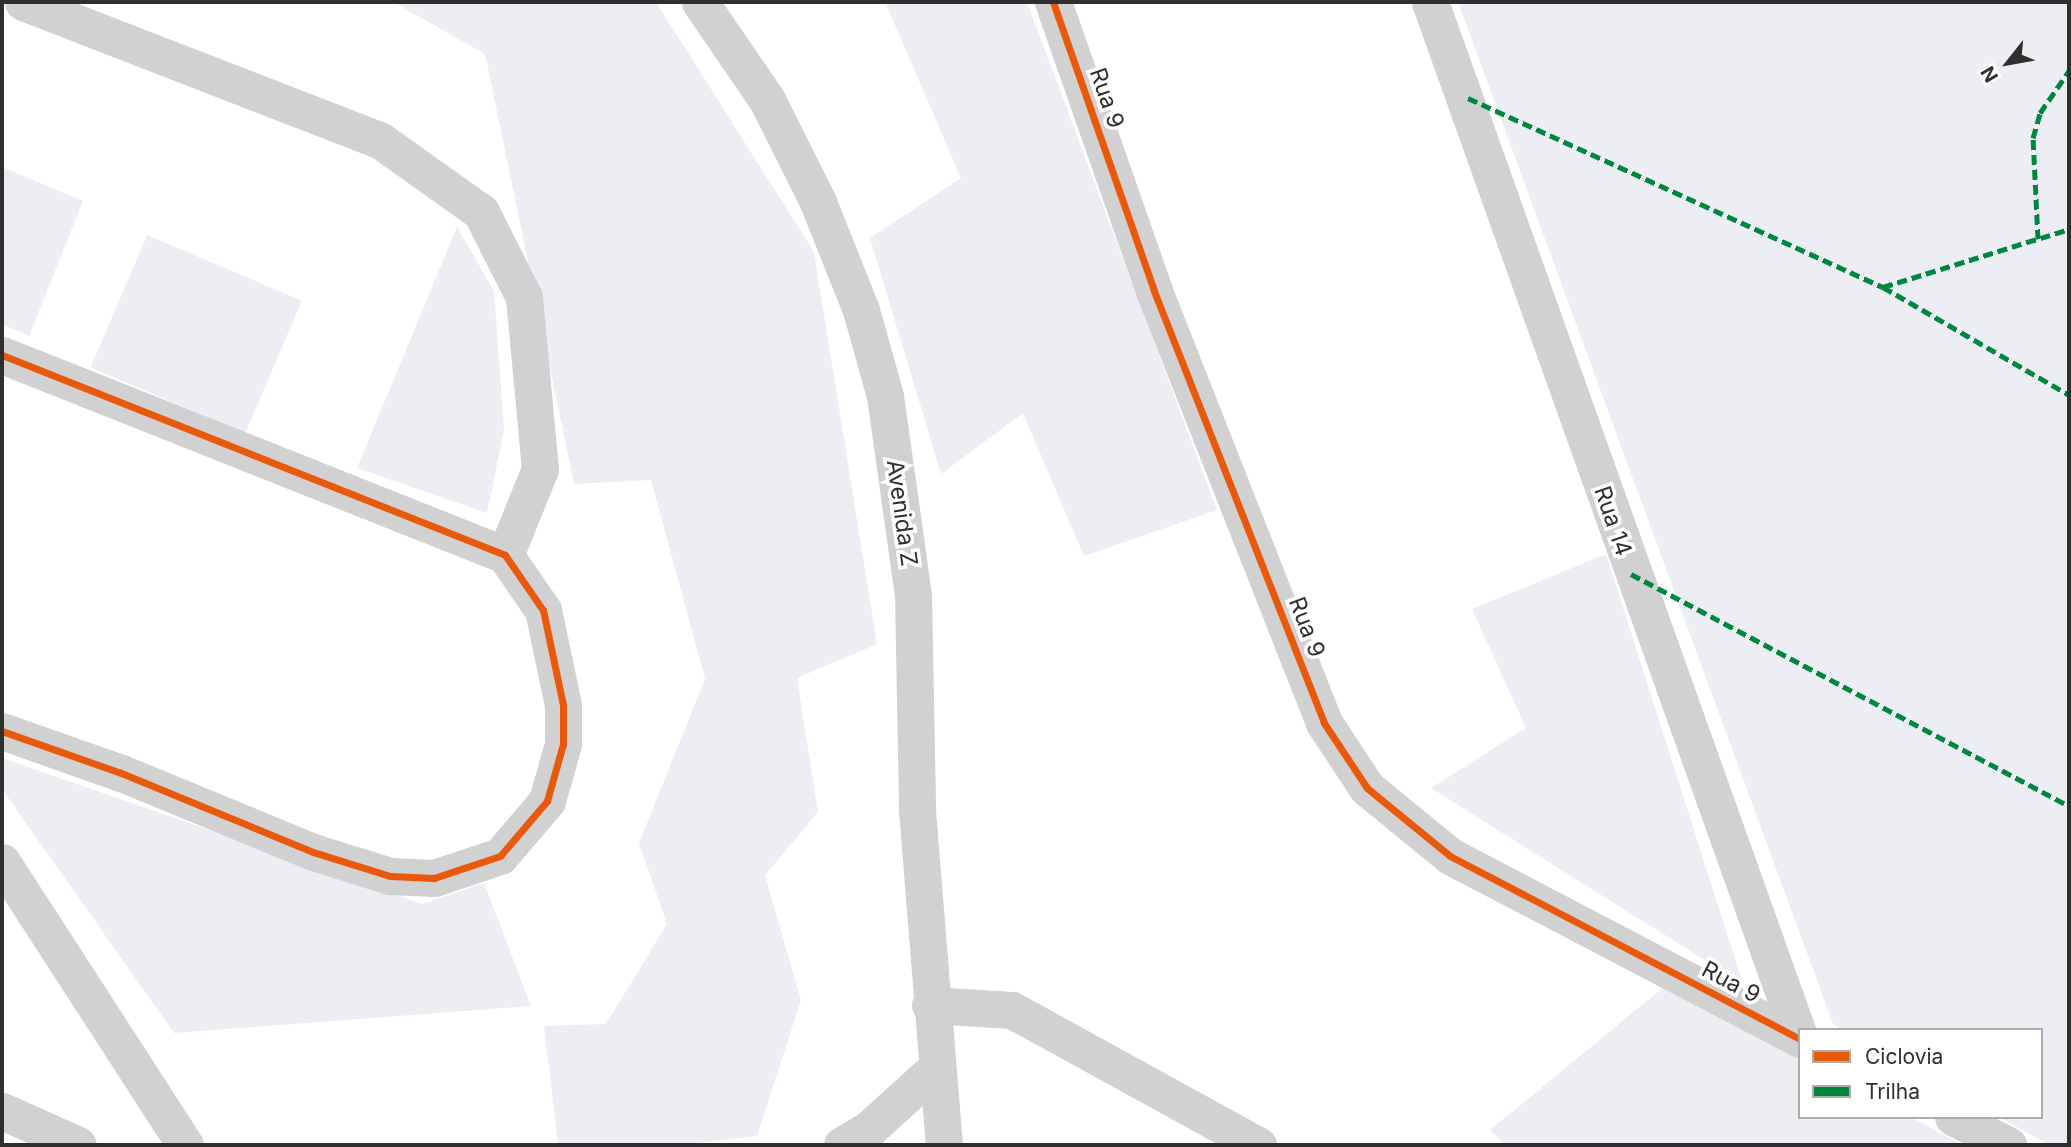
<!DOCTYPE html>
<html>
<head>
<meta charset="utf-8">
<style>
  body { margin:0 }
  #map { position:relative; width:2071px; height:1147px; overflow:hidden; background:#fff; font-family:Inter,sans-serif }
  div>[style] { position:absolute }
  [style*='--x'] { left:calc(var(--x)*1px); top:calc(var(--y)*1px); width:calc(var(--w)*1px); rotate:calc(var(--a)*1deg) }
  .green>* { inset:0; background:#edeef4; transform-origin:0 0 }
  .minor>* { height:37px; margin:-18.5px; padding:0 18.5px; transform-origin:18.5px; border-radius:18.5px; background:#d1d1d1 }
  .quiet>* { height:5px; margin-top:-2.5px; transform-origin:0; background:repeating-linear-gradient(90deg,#00873e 0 10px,transparent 0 15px) }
  .cycleway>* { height:7px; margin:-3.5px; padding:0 3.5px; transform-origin:3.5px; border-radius:3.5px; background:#e8590c }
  span { translate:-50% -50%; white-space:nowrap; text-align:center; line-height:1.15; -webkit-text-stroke:7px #fff; paint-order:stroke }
  .street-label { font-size:23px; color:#2f2f2f }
  .frame { position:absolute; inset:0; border:4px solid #2f2f2f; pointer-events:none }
  .legend { position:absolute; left:1798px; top:1028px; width:245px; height:91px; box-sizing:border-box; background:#fff; border:2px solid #acacac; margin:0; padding:9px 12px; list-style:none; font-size:21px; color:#2f2f2f }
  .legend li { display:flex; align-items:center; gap:14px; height:35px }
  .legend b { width:35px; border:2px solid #acacac }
  .north { position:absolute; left:1973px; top:28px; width:70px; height:70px; -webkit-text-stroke:5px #fff; paint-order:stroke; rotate:239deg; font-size:19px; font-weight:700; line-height:28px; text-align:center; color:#2f2f2f }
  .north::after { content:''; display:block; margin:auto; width:24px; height:32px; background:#2f2f2f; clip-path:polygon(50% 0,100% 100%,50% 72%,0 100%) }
</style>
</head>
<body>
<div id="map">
  <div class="green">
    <i style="clip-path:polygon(393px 2px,656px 2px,814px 252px,877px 644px,797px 678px,818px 812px,765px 875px,801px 1000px,757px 1136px,681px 1145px,558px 1145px,544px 1026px,606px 1024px,667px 924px,639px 843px,705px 679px,651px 480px,574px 484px,485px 54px)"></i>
    <i style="clip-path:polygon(885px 2px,1027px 2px,1217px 510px,1084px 556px,1023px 413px,941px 474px,870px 238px,961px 178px)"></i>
    <i style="clip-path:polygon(1458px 2px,2069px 2px,2069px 1145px,2049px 1145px,1999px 1117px,2041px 1117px,2041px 1030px,1843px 1030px,1833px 1024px)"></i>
    <i style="clip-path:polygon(2px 167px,83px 201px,29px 336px,2px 324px)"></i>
    <i style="clip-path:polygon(457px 227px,494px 291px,504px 430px,487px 513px,357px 468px)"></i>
    <i style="left:147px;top:235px;width:168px;height:144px;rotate:23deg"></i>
    <i style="clip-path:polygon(1606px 554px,1743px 984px,1431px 788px,1526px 728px,1472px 609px)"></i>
    <i style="clip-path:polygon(2px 758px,422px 904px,484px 883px,531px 1006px,174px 1033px,2px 789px)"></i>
    <i style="clip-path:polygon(1664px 987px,1800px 1059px,1800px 1117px,1910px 1117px,1963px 1145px,1505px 1145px,1490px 1130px)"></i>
  </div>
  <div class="minor">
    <i style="--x:23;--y:2;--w:384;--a:21.2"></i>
    <i style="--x:381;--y:141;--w:123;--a:35.4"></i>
    <i style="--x:481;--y:212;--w:95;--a:63.2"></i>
    <i style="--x:524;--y:297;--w:173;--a:84.7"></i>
    <i style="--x:540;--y:469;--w:93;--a:112.1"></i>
    <i style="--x:700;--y:2;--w:119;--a:55.6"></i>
    <i style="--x:767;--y:100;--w:114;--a:63.4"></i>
    <i style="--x:818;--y:202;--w:116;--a:68.3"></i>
    <i style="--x:861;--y:310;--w:89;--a:74.4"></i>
    <i style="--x:885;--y:396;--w:201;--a:82"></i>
    <i style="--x:913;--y:595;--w:215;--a:88.9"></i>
    <i style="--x:917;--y:810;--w:336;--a:85.4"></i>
    <i style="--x:1053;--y:2;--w:306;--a:70.7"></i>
    <i style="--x:1154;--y:291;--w:464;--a:68.5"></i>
    <i style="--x:1324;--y:723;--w:78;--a:56.5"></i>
    <i style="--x:1367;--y:788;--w:107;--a:39.3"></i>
    <i style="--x:1450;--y:856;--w:395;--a:27.6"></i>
    <i style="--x:1430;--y:2;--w:1101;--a:70.36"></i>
    <i style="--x:2;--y:355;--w:541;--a:21.68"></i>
    <i style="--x:505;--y:555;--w:67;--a:55.4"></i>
    <i style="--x:543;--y:610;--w:97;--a:78.1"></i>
    <i style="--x:563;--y:705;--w:39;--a:90"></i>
    <i style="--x:563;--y:744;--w:59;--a:105.7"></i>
    <i style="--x:547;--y:801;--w:72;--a:130.5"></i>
    <i style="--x:500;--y:856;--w:70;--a:161.6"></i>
    <i style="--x:434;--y:878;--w:44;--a:-177.4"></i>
    <i style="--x:390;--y:876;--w:81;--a:-162.7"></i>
    <i style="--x:313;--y:852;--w:208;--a:-157.6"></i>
    <i style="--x:121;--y:773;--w:126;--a:-160.6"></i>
    <i style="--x:2;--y:862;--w:337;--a:57.1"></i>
    <i style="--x:930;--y:1005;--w:82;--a:3.5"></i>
    <i style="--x:1012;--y:1010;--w:281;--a:28.8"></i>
    <i style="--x:2;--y:1111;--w:83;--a:24.1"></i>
    <i style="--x:1953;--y:1117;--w:62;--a:27"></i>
    <i style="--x:842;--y:1145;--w:33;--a:-31"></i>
    <i style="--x:870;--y:1128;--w:88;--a:-42.2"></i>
  </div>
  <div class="quiet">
    <i style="--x:1468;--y:98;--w:456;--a:24.5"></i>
    <i style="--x:1883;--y:287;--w:215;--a:30.1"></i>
    <i style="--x:2038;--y:239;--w:101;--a:-92.8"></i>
    <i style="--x:2033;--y:138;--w:26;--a:-74"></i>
    <i style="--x:2040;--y:113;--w:51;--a:-55.4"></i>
    <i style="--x:1883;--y:287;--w:195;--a:-17.3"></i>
    <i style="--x:1631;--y:574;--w:496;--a:27.9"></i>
  </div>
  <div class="cycleway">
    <i style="--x:1053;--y:2;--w:306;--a:70.7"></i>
    <i style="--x:1154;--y:291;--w:464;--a:68.5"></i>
    <i style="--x:1324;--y:723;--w:78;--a:56.5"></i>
    <i style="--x:1367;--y:788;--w:107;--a:39.3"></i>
    <i style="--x:1450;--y:856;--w:395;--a:27.6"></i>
    <i style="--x:2;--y:355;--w:541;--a:21.68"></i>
    <i style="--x:505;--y:555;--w:67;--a:55.4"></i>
    <i style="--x:543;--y:610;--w:97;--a:78.1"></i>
    <i style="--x:563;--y:705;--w:39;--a:90"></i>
    <i style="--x:563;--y:744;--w:59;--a:105.7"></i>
    <i style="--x:547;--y:801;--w:72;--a:130.5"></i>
    <i style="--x:500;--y:856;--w:70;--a:161.6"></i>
    <i style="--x:434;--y:878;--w:44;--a:-177.4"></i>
    <i style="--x:390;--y:876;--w:81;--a:-162.7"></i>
    <i style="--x:313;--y:852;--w:208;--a:-157.6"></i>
    <i style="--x:121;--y:773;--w:126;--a:-160.6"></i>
  </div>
  <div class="street-label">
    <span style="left:1107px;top:98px;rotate:71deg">Rua 9</span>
    <span style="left:902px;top:513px;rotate:82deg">Avenida Z</span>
    <span style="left:1613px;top:521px;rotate:71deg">Rua 14</span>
    <span style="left:1307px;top:627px;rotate:69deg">Rua 9</span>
    <span style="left:1731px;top:982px;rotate:28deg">Rua 9</span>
  </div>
  <div class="frame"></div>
  <ul class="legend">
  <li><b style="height:9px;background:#e8590c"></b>Ciclovia</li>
  <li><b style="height:9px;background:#00873e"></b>Trilha</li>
  </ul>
  <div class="north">N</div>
</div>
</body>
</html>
